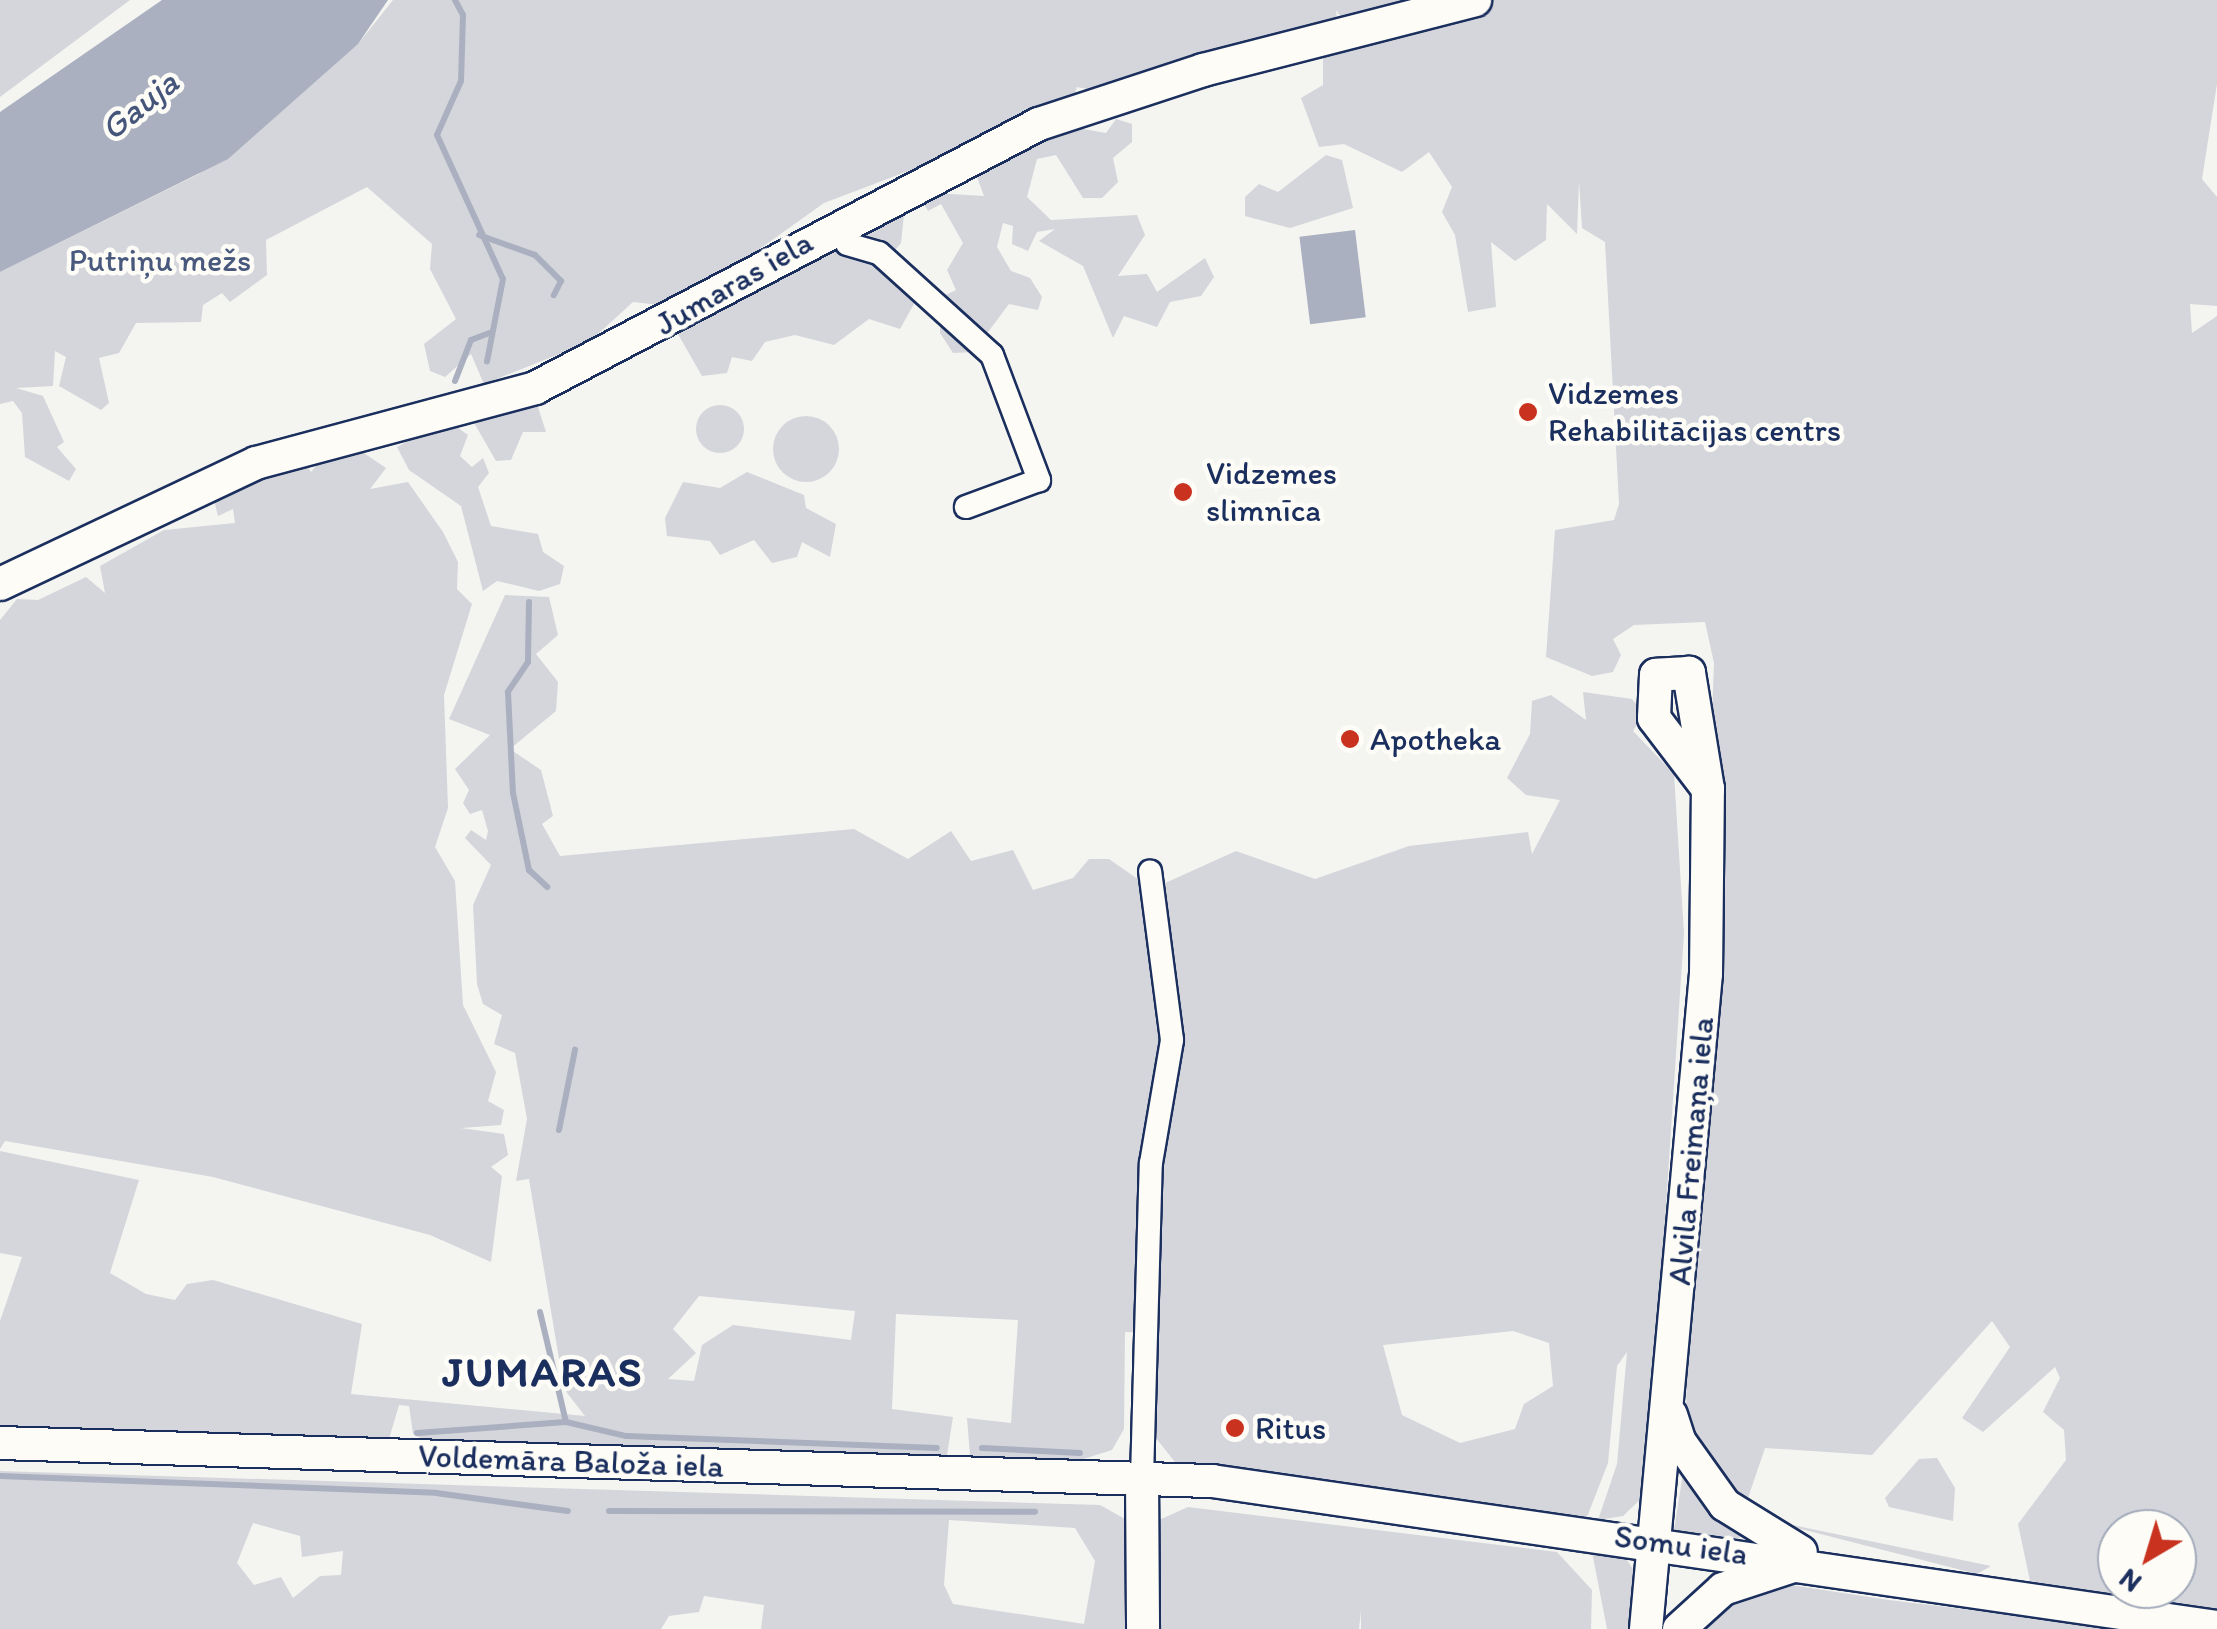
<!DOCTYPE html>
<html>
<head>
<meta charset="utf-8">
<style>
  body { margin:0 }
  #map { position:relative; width:2217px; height:1629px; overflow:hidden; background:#f4f4f1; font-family:Itim,sans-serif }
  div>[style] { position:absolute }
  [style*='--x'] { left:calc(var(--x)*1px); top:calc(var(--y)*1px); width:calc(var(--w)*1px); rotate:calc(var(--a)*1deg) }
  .green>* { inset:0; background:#d4d6db }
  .round { border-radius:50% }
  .water>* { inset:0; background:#aab0bf; transform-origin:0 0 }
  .stream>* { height:6px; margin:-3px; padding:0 3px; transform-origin:3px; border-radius:3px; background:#aab0bf }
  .roads { filter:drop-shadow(2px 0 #1b2f5e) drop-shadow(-2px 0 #1b2f5e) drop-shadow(0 2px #1b2f5e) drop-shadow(0 -2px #1b2f5e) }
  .street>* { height:22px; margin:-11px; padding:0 11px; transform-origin:11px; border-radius:11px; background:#fdfcf7 }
  .secondary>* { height:32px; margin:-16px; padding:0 16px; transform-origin:16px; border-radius:16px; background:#fdfcf7 }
  .dots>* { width:28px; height:28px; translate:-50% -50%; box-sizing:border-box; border:5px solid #fdfcf7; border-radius:50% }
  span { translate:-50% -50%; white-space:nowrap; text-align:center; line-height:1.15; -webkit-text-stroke:9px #fdfcf7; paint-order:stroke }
  .park-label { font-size:32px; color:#49597d }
  .street-label { font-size:32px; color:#1b2f5e }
  .poi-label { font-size:32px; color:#1b2f5e }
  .left { translate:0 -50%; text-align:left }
  .water-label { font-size:35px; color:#46567b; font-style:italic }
  .district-label { font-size:42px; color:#1b2f5e; font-weight:700; letter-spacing:2.5px }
  .north { position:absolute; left:2097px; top:1509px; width:100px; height:100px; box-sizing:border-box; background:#fdfcf7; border:2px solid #a3aaba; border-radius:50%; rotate:218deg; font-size:28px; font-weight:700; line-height:40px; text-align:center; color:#1b2f5e }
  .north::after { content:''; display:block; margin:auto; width:35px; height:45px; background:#c8321e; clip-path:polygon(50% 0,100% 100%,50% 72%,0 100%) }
</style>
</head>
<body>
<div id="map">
  <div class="green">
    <i style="clip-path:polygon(0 0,130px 0,0 97px)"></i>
    <i style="clip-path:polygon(393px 0,1443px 0,1347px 27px,1336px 10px,1338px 27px,1102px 92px,1077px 87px,1069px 110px,824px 203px,678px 307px,633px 302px,589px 342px,484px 384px,471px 354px,445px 377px,430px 371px,424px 344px,456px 319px,430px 269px,432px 244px,367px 187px,266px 240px,267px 275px,230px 302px,222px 293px,203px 305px,201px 322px,136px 323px,119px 353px,99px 358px,109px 403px,101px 410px,59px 386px,66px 357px,55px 351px,53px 386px,16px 388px,43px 396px,64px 442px,57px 447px,76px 469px,69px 481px,25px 457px,22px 413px,13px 401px,0 404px,0 272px,199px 174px,358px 44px)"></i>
    <i style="clip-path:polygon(evenodd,1488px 0,2217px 0,2217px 84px,2202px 179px,2217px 197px,2217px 306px,2190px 304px,2192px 333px,2217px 316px,2217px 1615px,2030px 1581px,2018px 1524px,2066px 1460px,2064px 1430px,2043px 1412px,2060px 1378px,2055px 1367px,1983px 1432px,1962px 1418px,2010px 1347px,1992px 1321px,1872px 1455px,1765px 1448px,1748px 1498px,1738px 1498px,1685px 1432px,1714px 663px,1705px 622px,1634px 625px,1613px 639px,1621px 655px,1613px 672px,1592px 676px,1546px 657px,1555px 530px,1614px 520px,1619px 504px,1605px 242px,1582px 228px,1579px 181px,1577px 234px,1547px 204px,1546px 240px,1515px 261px,1491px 242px,1496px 307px,1468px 312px,1455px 235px,1442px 212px,1452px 187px,1429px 152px,1402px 172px,1344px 144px,1319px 147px,1301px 98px,1323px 85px,1323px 44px,1488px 0,2117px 1529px,2177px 1529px,2177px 1589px,2117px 1589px,2117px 1529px)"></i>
    <i style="clip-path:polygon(1116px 119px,1132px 124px,1132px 142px,1113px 158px,1118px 182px,1102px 198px,1083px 198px,1056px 155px,1037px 159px,1027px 197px,1051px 220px,1137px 215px,1145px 235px,1118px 276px,1147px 274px,1157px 292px,1205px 258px,1214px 277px,1201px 296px,1170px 302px,1157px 327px,1124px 316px,1113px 338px,1083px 266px,1039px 241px,1055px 229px,1037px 232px,1028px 251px,1012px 244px,1013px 226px,1003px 223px,997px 247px,1011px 271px,1030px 278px,1042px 297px,1038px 310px,1009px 304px,973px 352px,953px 353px,940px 333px,940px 298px,956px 290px,947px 270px,963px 243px,941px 204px,928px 211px,917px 192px,984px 196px,974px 169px,1055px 124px,1106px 133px)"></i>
    <i style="clip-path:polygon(1326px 155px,1342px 160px,1353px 208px,1290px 228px,1245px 216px,1245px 197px,1259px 184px,1278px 192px)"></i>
    <i style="clip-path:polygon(906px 196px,901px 243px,887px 260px,919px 295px,900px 329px,869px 319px,834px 345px,795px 335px,765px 342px,752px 361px,732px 357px,727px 373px,702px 376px,671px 322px,811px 223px)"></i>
    <i style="clip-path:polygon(537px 404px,546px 432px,523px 432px,511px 460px,496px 461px,473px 421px)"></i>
    <i class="round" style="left:696px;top:405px;width:48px;height:48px"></i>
    <i class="round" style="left:773px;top:416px;width:66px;height:66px"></i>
    <i style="clip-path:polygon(447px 420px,468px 435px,460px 456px,472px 467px,483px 458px,489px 473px,478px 487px,491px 526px,538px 534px,543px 552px,564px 566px,560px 584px,539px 591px,497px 581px,483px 591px,461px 506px,409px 470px,397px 447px)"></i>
    <i style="clip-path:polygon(355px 447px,386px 468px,370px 489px,408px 482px,443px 532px,458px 562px,457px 589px,472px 604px,444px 695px,448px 808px,435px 847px,455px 881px,463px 1005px,496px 1072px,488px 1101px,504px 1110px,501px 1125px,461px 1128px,504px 1134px,508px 1155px,491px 1167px,502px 1176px,491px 1262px,430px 1235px,213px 1177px,5px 1141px,0 1149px,0 620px,17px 599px,38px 600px,86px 577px,105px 593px,100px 566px,164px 530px,235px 523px,233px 509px,218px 516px,212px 492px,302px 458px,311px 472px,327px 453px)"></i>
    <i style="clip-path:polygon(747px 472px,804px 495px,806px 508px,836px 524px,830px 557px,802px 542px,797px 557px,772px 563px,754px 540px,720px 555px,710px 541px,667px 536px,665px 518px,683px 482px,720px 488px)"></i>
    <i style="clip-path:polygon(evenodd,505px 595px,549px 597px,558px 635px,536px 654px,558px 682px,556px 711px,510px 749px,541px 770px,553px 816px,542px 824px,560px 856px,854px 829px,908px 859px,951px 831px,971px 861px,1013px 850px,1033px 890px,1073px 878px,1089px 859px,1109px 859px,1152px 889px,1236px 851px,1315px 879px,1409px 846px,1528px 832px,1532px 854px,1560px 800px,1526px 795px,1507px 778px,1530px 734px,1532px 701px,1551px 695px,1586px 720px,1583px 692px,1632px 699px,1644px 713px,1633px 731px,1674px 774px,1684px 933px,1647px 1493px,1623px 1516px,1598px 1520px,1617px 1464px,1627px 1352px,1617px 1366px,1608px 1463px,1587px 1517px,1175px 1462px,1152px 1433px,1152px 1333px,1125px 1332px,1124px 1429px,1112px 1450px,1080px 1460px,970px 1456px,967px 1418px,1011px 1423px,1018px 1320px,896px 1314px,892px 1409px,953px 1417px,947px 1455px,429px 1442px,413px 1434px,409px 1406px,399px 1405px,389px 1439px,0 1431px,0 1321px,22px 1257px,0 1253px,0 1151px,139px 1180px,110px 1273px,146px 1294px,175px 1300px,187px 1284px,213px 1280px,362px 1324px,351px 1394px,585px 1416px,564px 1389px,529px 1179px,516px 1181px,527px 1119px,515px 1053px,494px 1044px,502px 1015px,483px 1004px,477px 984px,473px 905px,491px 865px,465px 838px,471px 830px,486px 840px,488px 831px,482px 810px,470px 814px,463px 803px,469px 790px,455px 769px,490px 735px,449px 719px,505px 595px,699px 1296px,855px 1311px,851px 1340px,733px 1325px,702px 1345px,694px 1381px,668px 1379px,696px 1353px,673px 1329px,699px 1296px,505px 595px,1513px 1331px,1549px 1343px,1553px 1386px,1524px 1404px,1515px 1429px,1460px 1443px,1402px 1415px,1383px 1345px,1513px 1331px)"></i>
    <i style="clip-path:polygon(1937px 1458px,1955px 1488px,1953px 1521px,1889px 1507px,1885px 1498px,1919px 1459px)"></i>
    <i style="clip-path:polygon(1684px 1467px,1741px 1536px,1736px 1541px,1674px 1530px)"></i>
    <i style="clip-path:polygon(evenodd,0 1471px,1100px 1505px,1125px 1519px,1130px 1629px,761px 1629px,764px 1605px,704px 1596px,699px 1612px,669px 1616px,661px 1629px,0 1629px,0 1471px,949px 1520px,1075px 1528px,1095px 1561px,1084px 1624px,953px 1604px,944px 1585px,949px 1520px,0 1471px,253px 1523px,300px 1536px,302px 1557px,343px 1551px,341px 1575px,320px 1576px,293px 1598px,281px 1577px,254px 1585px,237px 1563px,253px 1523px)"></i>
    <i style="clip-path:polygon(1188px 1507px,1557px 1552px,1592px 1590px,1591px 1629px,1361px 1629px,1361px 1611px,1359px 1629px,1160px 1629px,1159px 1520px)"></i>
    <i style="clip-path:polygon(1758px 1518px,1991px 1566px,1977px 1574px)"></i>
    <i style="clip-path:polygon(1592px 1552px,1625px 1557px,1636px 1574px,1631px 1629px,1607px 1629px)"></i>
    <i style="clip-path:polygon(1784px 1584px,1889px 1600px,2125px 1629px,1692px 1629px,1745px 1590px)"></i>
  </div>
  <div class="water">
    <i style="clip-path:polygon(162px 0,388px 0,358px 44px,228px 159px,0 272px,0 112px)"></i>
    <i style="left:1355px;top:230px;width:88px;height:56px;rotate:83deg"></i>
  </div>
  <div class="stream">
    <i style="--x:455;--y:0;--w:17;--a:62"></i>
    <i style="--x:463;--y:15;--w:66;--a:91.7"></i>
    <i style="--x:461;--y:81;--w:59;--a:114"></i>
    <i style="--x:437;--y:135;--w:158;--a:65.4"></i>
    <i style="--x:503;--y:279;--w:84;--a:101"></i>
    <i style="--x:479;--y:235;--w:59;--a:19.7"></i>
    <i style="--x:535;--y:255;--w:37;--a:45"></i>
    <i style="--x:561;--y:281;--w:16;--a:117"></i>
    <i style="--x:455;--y:381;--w:44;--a:-68.7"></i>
    <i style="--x:471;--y:340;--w:19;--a:-21"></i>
    <i style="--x:529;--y:602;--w:60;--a:91"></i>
    <i style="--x:528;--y:662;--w:36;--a:124"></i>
    <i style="--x:508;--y:692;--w:101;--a:87.2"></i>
    <i style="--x:513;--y:793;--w:79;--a:78.3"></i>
    <i style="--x:529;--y:870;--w:25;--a:43"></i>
    <i style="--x:559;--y:1130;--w:82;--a:-78.7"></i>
    <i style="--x:540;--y:1312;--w:113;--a:76.7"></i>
    <i style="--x:417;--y:1433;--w:149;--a:-4.2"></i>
    <i style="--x:566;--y:1422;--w:62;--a:13.1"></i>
    <i style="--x:626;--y:1436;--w:311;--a:2.2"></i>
    <i style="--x:982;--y:1448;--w:98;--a:2.9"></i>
    <i style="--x:0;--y:1476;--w:436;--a:2.2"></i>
    <i style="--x:436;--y:1493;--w:133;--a:7.8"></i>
    <i style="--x:609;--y:1511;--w:426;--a:0.1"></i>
  </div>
  <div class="roads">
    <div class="street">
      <i style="--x:847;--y:244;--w:33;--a:16"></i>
      <i style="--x:879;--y:253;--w:152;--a:42.1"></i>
      <i style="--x:992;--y:355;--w:134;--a:69.4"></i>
      <i style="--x:1039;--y:480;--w:78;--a:159.7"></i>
      <i style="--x:1142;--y:1478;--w:315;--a:-88.4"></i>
      <i style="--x:1151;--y:1163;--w:125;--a:-80.3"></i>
      <i style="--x:1172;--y:1040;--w:170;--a:-97.4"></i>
    </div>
    <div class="secondary">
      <i style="--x:0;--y:584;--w:283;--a:-25.3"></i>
      <i style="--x:256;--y:463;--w:289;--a:-15"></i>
      <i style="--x:535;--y:388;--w:569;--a:-27.65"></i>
      <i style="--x:1039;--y:124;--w:173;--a:-18.2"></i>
      <i style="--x:1203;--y:70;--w:281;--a:-14.4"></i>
      <i style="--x:1671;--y:1415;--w:28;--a:72"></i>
      <i style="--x:1680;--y:1442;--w:77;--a:54.5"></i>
      <i style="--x:1725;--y:1505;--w:89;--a:31.7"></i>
      <i style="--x:0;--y:1443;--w:1213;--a:1.8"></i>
      <i style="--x:1212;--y:1481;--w:1016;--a:8.27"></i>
      <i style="--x:1142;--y:1478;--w:151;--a:89.6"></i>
      <i style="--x:1646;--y:1629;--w:658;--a:-84.77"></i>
      <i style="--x:1706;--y:974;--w:185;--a:-89.4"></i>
      <i style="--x:1708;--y:789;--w:118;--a:-99.3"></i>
      <i style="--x:1689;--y:673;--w:33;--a:177"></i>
      <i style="--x:1656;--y:675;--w:43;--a:92.7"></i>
      <i style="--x:1654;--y:718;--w:89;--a:52.7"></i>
      <i style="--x:1679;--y:1629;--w:59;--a:-42.3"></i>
      <i style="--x:1723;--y:1589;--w:77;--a:-18.2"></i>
    </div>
  </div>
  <div class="dots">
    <i style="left:1528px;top:412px;background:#c8321e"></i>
    <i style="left:1183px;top:492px;background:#c8321e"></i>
    <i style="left:1350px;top:739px;background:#c8321e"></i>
    <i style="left:1235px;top:1428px;background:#c8321e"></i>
  </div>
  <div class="park-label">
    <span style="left:160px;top:260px">Putriņu mežs</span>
  </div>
  <div class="street-label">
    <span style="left:734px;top:283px;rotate:-30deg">Jumaras iela</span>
    <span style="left:1691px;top:1151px;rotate:-85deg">Alvila Freimaņa iela</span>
    <span style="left:571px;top:1461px;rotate:2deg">Voldemāra Baloža iela</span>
    <span style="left:1681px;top:1545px;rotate:8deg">Somu iela</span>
  </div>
  <div class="poi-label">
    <span class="left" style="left:1548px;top:412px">Vidzemes<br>Rehabilitācijas centrs</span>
    <span class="left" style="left:1206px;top:492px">Vidzemes<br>slimnīca</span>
    <span class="left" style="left:1370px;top:739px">Apotheka</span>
    <span class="left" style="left:1255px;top:1428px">Ritus</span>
  </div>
  <div class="water-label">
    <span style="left:139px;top:105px;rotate:-39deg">Gauja</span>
  </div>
  <div class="district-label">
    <span style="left:543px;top:1372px">JUMARAS</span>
  </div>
  <div class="north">N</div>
</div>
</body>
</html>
